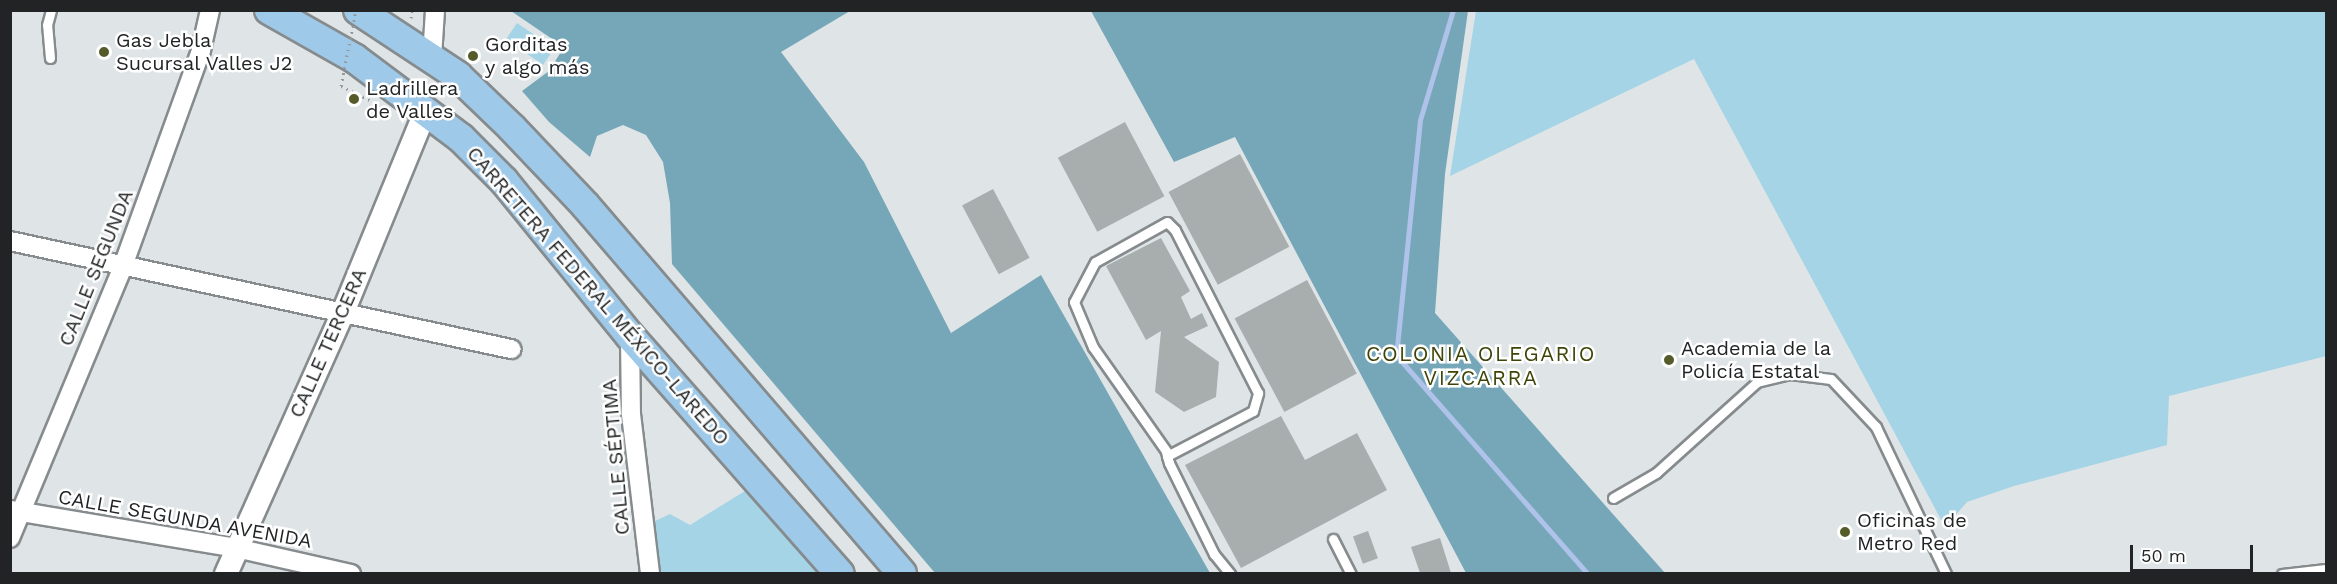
<!DOCTYPE html>
<html>
<head>
<meta charset="utf-8">
<style>
  body { margin:0 }
  #map { position:relative; width:2337px; height:584px; overflow:hidden; background:#dfe4e7; font-family:"Work Sans",sans-serif }
  div>[style] { position:absolute }
  [style*='--x'] { left:calc(var(--x)*1px); top:calc(var(--y)*1px); width:calc(var(--w)*1px); rotate:calc(var(--a)*1deg) }
  .green>* { inset:0; background:#a4d4e5; transform-origin:0 0 }
  .forest>* { inset:0; background:#76a7b9 }
  .stream>* { height:5px; margin:-2.5px; padding:0 2.5px; transform-origin:2.5px; border-radius:2.5px; background:#afc2e9 }
  .building>* { inset:0; background:#a8aeae; transform-origin:0 0 }
  .path>* { height:3px; margin-top:-1.5px; transform-origin:0; background:repeating-linear-gradient(90deg,#95989b 0 1.5px,transparent 0 6px) }
  .roads { filter:drop-shadow(2px 0 #868b8d) drop-shadow(-2px 0 #868b8d) drop-shadow(0 2px #868b8d) drop-shadow(0 -2px #868b8d) }
  .service>* { height:9px; margin:-4.5px; padding:0 4.5px; transform-origin:4.5px; border-radius:4.5px; background:#fff }
  .minor>* { height:18px; margin:-9px; padding:0 9px; transform-origin:9px; border-radius:9px; background:#fff }
  .tertiary>* { height:22px; margin:-11px; padding:0 11px; transform-origin:11px; border-radius:11px; background:#fff }
  .primary>* { height:28px; margin:-14px; padding:0 14px; transform-origin:14px; border-radius:14px; background:#9fc9e9 }
  .path-bridge>* { height:3px; margin-top:-1.5px; transform-origin:0; background:repeating-linear-gradient(90deg,#95989b 0 1.5px,transparent 0 6px) }
  .dots>* { width:16px; height:16px; translate:-50% -50%; box-sizing:border-box; border:3px solid #fff; border-radius:50% }
  span { translate:-50% -50%; white-space:nowrap; text-align:center; line-height:1.15; -webkit-text-stroke:5px #fff; paint-order:stroke }
  .poi-label { font-size:20px; color:#212324 }
  .left { translate:0 -50%; text-align:left }
  .street-label { font-size:20px; color:#212324 }
  .neighbourhood-label { font-size:21px; color:#3e4406; letter-spacing:1.5px }
  .frame { position:absolute; inset:0; border:12px solid #212324; pointer-events:none }
  .scale { position:absolute; left:2130px; top:545px; width:123px; height:27px; box-sizing:border-box; border:3px solid #212324; border-top:0; padding-left:8px; font-size:18px; line-height:21px; white-space:nowrap; color:#212324; -webkit-text-stroke:4px #fff; paint-order:stroke }
</style>
</head>
<body>
<div id="map">
  <div class="green">
    <i style="clip-path:polygon(1476px 11px,2326px 11px,2326px 356px,2169px 396px,2167px 445px,2014px 486px,1967px 502px,1945px 527px,1694px 59px,1450px 176px)"></i>
    <i style="left:517px;top:23px;width:45px;height:20px;rotate:34deg"></i>
    <i style="clip-path:polygon(753px 486px,827px 573px,659px 573px,653px 522px,670px 514px,690px 525px)"></i>
  </div>
  <div class="forest">
    <i style="clip-path:polygon(511px 11px,850px 11px,781px 52px,864px 162px,951px 333px,1041px 275px,1210px 573px,935px 573px,672px 264px,670px 203px,663px 162px,646px 135px,623px 125px,597px 136px,590px 157px,549px 122px,522px 91px,549px 71px,564px 47px)"></i>
    <i style="clip-path:polygon(1091px 11px,1468px 11px,1445px 174px,1435px 313px,1665px 573px,1466px 573px,1235px 137px,1174px 162px)"></i>
  </div>
  <div class="stream">
    <i style="--x:1453;--y:10;--w:115;--a:106.7"></i>
    <i style="--x:1420;--y:120;--w:236;--a:95.8"></i>
    <i style="--x:1396;--y:355;--w:291;--a:48.8"></i>
  </div>
  <div class="building">
    <i style="left:1125px;top:122px;width:84px;height:76px;rotate:62deg"></i>
    <i style="left:1240px;top:154px;width:105px;height:81px;rotate:62deg"></i>
    <i style="left:993px;top:189px;width:78px;height:35px;rotate:62deg"></i>
    <i style="clip-path:polygon(1161px 238px,1190px 291px,1181px 297px,1191px 319px,1202px 313px,1208px 326px,1184px 337px,1219px 362px,1216px 397px,1184px 412px,1155px 392px,1161px 331px,1146px 340px,1106px 266px)"></i>
    <i style="left:1307px;top:280px;width:106px;height:82px;rotate:62deg"></i>
    <i style="clip-path:polygon(1281px 416px,1305px 460px,1357px 433px,1387px 490px,1241px 568px,1185px 465px)"></i>
    <i style="left:1368px;top:531px;width:29px;height:16px;rotate:70deg"></i>
    <i style="clip-path:polygon(1440px 538px,1451px 573px,1420px 573px,1411px 547px)"></i>
  </div>
  <div class="path">
    <i style="--x:411;--y:18;--w:8;--a:-83"></i>
    <i style="--x:341;--y:86;--w:34;--a:26"></i>
  </div>
  <div class="roads">
    <div class="service">
      <i style="--x:50;--y:58;--w:33;--a:-95"></i>
      <i style="--x:47;--y:25;--w:16;--a:-75"></i>
      <i style="--x:1167;--y:456;--w:97;--a:-27.6"></i>
      <i style="--x:1253;--y:411;--w:19;--a:-74"></i>
      <i style="--x:1258;--y:393;--w:183;--a:-117"></i>
      <i style="--x:1175;--y:230;--w:11;--a:-135"></i>
      <i style="--x:1167;--y:222;--w:82;--a:150.9"></i>
      <i style="--x:1095;--y:262;--w:45;--a:117.7"></i>
      <i style="--x:1074;--y:302;--w:49;--a:67.1"></i>
      <i style="--x:1093;--y:347;--w:127;--a:54.9"></i>
      <i style="--x:1166;--y:451;--w:5;--a:79"></i>
      <i style="--x:1167;--y:456;--w:7;--a:74"></i>
      <i style="--x:1169;--y:463;--w:102;--a:63.7"></i>
      <i style="--x:1214;--y:554;--w:26;--a:51"></i>
      <i style="--x:1613;--y:498;--w:50;--a:-30.2"></i>
      <i style="--x:1656;--y:473;--w:136;--a:-42"></i>
      <i style="--x:1757;--y:382;--w:34;--a:-14"></i>
      <i style="--x:1790;--y:374;--w:41;--a:7"></i>
      <i style="--x:1831;--y:379;--w:66;--a:46.8"></i>
      <i style="--x:1876;--y:427;--w:163;--a:64.5"></i>
      <i style="--x:1333;--y:539;--w:39;--a:63"></i>
      <i style="--x:2282;--y:574;--w:44;--a:-6.5"></i>
    </div>
    <div class="minor">
      <i style="--x:432;--y:57;--w:47;--a:-86.3"></i>
      <i style="--x:10;--y:241;--w:513;--a:12.17"></i>
      <i style="--x:630;--y:336;--w:78;--a:89.3"></i>
      <i style="--x:631;--y:414;--w:161;--a:83.2"></i>
      <i style="--x:10;--y:510;--w:229;--a:9.5"></i>
      <i style="--x:236;--y:548;--w:118;--a:12.7"></i>
      <i style="--x:10;--y:538;--w:295;--a:-67.4"></i>
      <i style="--x:123;--y:266;--w:230;--a:-70.1"></i>
      <i style="--x:201;--y:50;--w:41;--a:-77.3"></i>
    </div>
    <div class="tertiary">
      <i style="--x:226;--y:574;--w:289;--a:-65.9"></i>
      <i style="--x:344;--y:310;--w:216;--a:-67.7"></i>
    </div>
    <div class="primary">
      <i style="--x:269;--y:10;--w:98;--a:29.5"></i>
      <i style="--x:354;--y:58;--w:134;--a:36.8"></i>
      <i style="--x:461;--y:138;--w:61;--a:45"></i>
      <i style="--x:504;--y:181;--w:200;--a:50.9"></i>
      <i style="--x:630;--y:336;--w:317;--a:48.6"></i>
      <i style="--x:358;--y:10;--w:120;--a:33.4"></i>
      <i style="--x:458;--y:76;--w:75;--a:43.9"></i>
      <i style="--x:512;--y:128;--w:106;--a:46.5"></i>
      <i style="--x:585;--y:205;--w:486;--a:49.3"></i>
    </div>
  </div>
  <div class="path-bridge">
    <i style="--x:341;--y:86;--w:77;--a:-78.8"></i>
  </div>
  <div class="dots">
    <i style="left:104px;top:52px;background:#555c2a"></i>
    <i style="left:473px;top:56px;background:#555c2a"></i>
    <i style="left:354px;top:99px;background:#555c2a"></i>
    <i style="left:1669px;top:360px;background:#555c2a"></i>
    <i style="left:1845px;top:532px;background:#555c2a"></i>
  </div>
  <div class="poi-label">
    <span class="left" style="left:116px;top:52px">Gas Jebla<br>Sucursal Valles J2</span>
    <span class="left" style="left:485px;top:56px">Gorditas<br>y algo más</span>
    <span class="left" style="left:366px;top:100px">Ladrillera<br>de Valles</span>
    <span class="left" style="left:1681px;top:360px">Academia de la<br>Policía Estatal</span>
    <span class="left" style="left:1857px;top:532px">Oficinas de<br>Metro Red</span>
  </div>
  <div class="street-label">
    <span style="left:96px;top:268px;rotate:-68deg">CALLE SEGUNDA</span>
    <span style="left:598px;top:296px;rotate:49deg">CARRETERA FEDERAL MÉXICO-LAREDO</span>
    <span style="left:328px;top:343px;rotate:-66deg">CALLE TERCERA</span>
    <span style="left:616px;top:457px;rotate:-95deg">CALLE SÉPTIMA</span>
    <span style="left:185px;top:519px;rotate:10deg">CALLE SEGUNDA AVENIDA</span>
  </div>
  <div class="neighbourhood-label">
    <span style="left:1481px;top:366px">COLONIA OLEGARIO<br>VIZCARRA</span>
  </div>
  <div class="frame"></div>
  <div class="scale">50 m</div>
</div>
</body>
</html>
